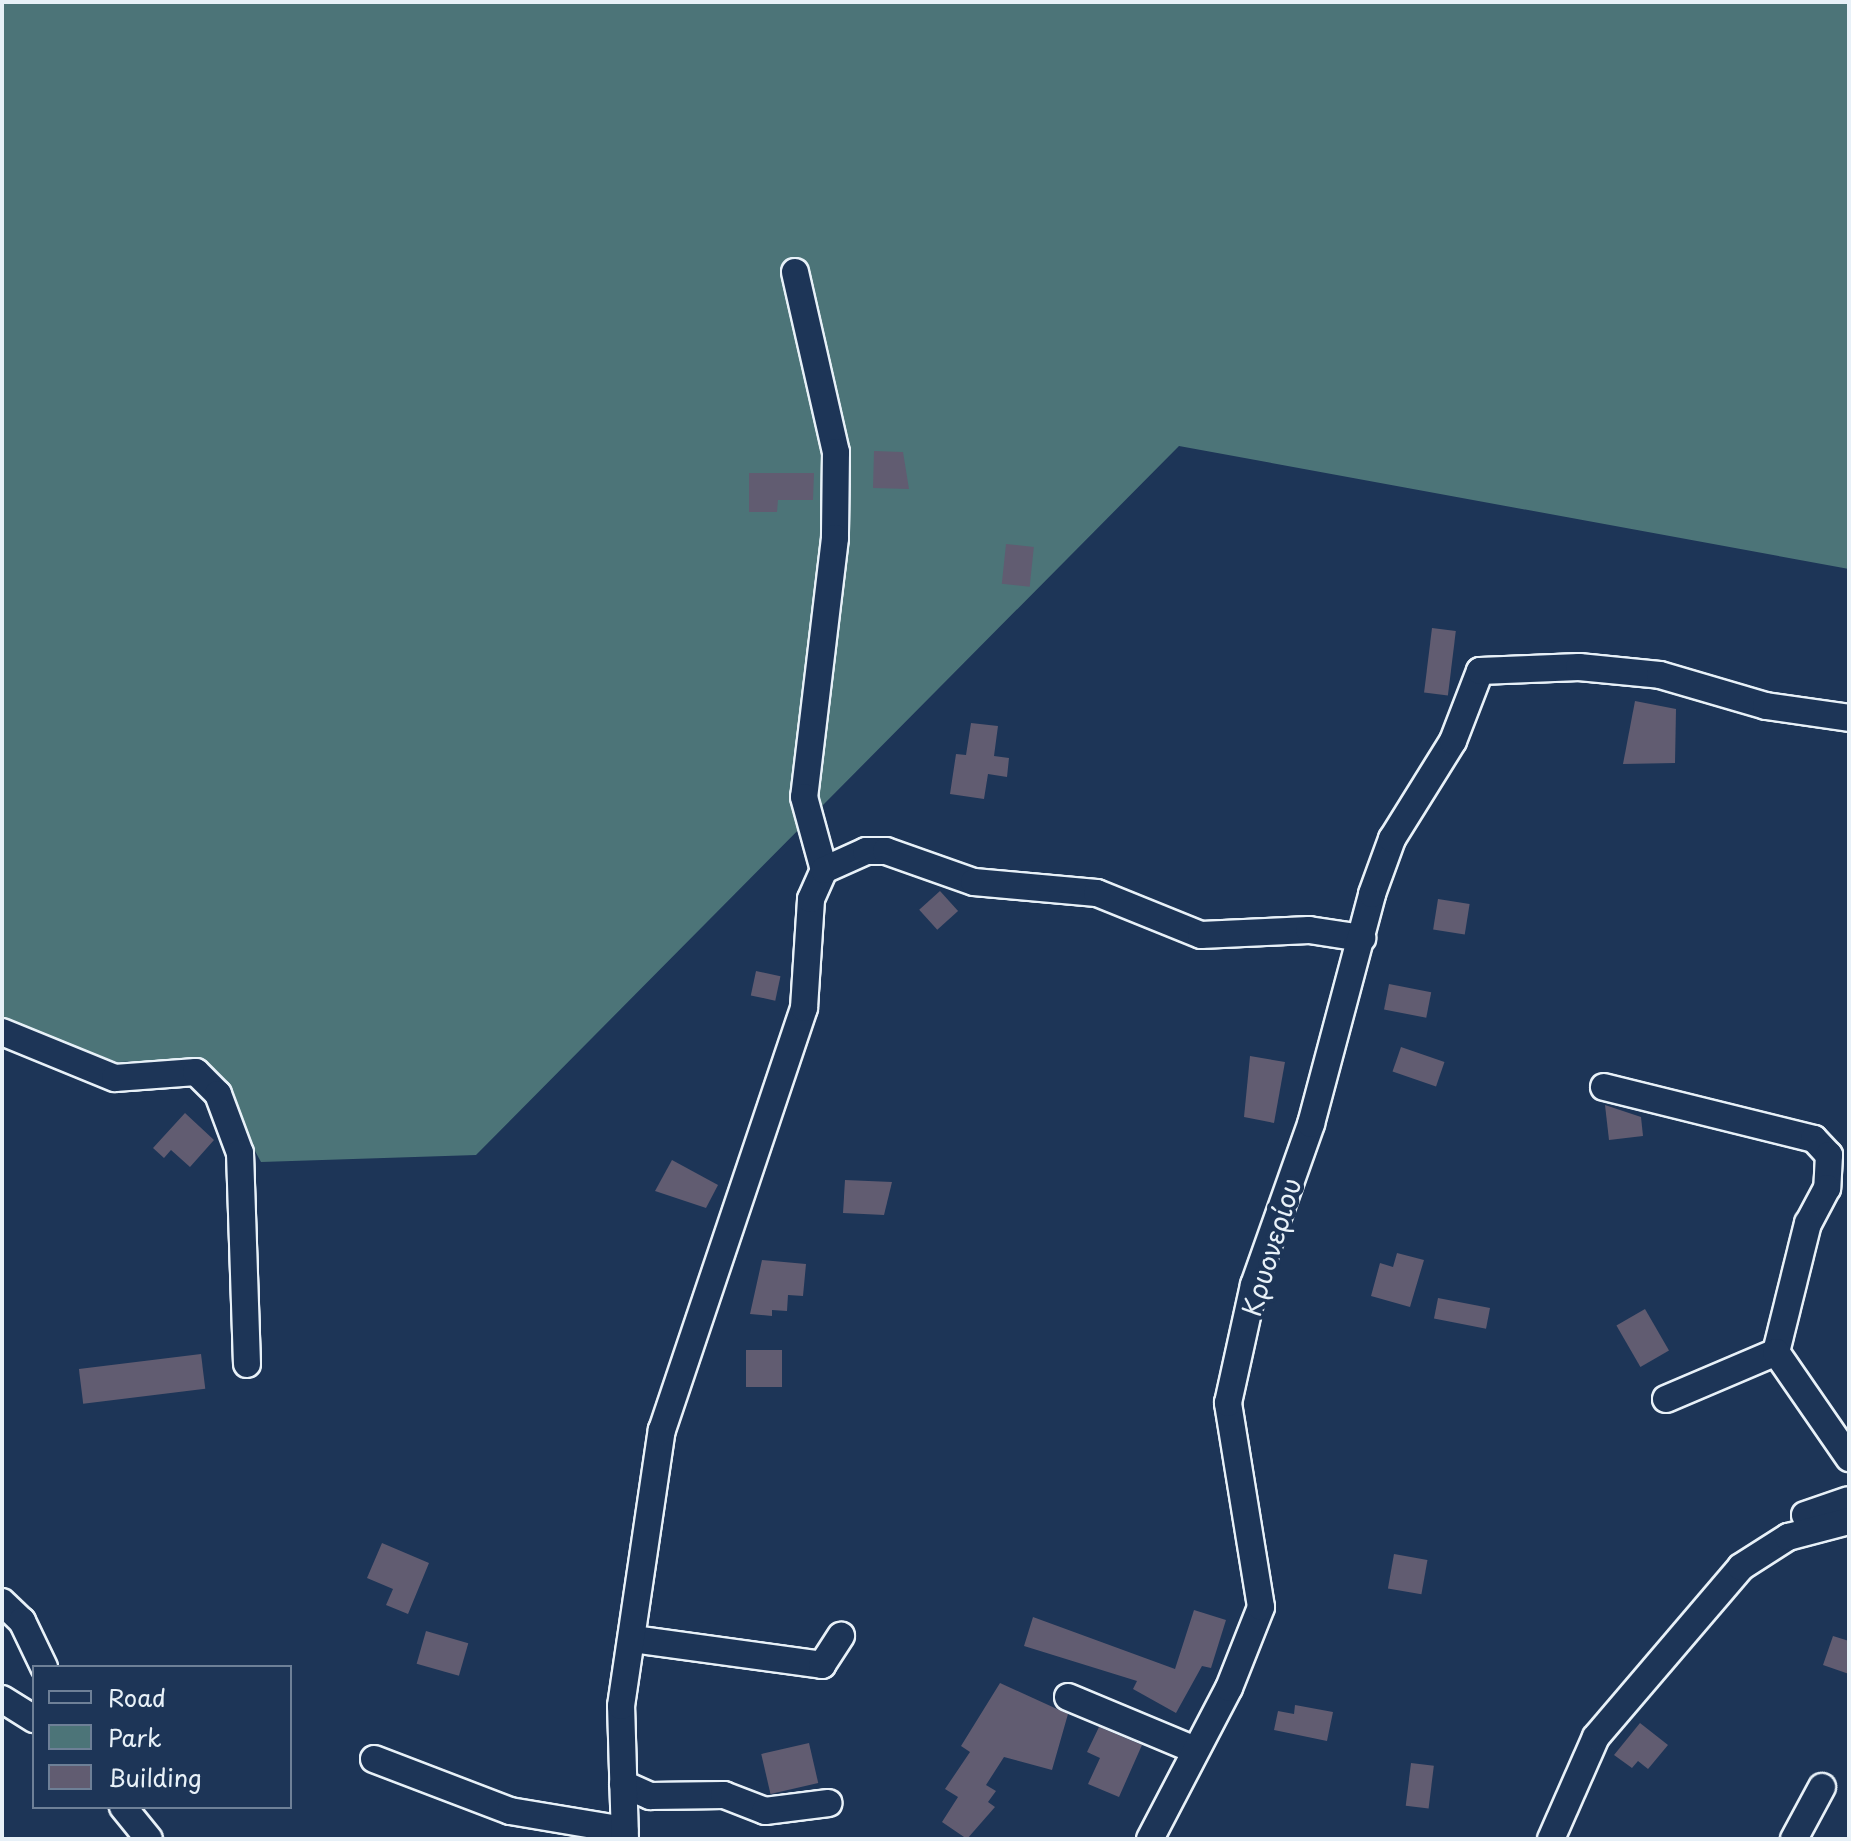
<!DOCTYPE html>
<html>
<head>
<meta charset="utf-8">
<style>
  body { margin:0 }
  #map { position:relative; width:1851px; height:1841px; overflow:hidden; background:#1d3557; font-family:"Playpen Sans",sans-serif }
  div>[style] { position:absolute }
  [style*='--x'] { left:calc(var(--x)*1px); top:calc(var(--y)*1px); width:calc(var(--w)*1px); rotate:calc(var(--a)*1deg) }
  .green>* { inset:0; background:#4c7478 }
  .building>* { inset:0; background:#615c71; transform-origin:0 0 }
  .roads { filter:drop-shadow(2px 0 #e8f1f8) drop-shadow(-2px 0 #e8f1f8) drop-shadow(0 2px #e8f1f8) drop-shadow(0 -2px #e8f1f8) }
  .minor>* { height:26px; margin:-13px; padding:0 13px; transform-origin:13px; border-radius:13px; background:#1d3557 }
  span { translate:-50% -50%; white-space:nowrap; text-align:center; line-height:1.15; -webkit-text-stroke:8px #1d3557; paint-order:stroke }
  .street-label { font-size:26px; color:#e8f1f8 }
  .frame { position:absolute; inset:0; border:4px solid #e8f1f8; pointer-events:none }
  .legend { position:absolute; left:32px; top:1665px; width:260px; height:144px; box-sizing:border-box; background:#1d3557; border:2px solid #6e8097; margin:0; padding:10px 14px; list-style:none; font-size:24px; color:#e8f1f8 }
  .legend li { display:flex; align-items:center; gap:16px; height:40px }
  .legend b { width:40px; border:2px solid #6e8097 }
</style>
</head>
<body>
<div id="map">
  <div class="green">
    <i style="clip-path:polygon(2px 2px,1849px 2px,1849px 569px,1179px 446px,476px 1155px,261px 1162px,205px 1059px,117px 1062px,2px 1019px)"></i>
  </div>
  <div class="building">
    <i style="clip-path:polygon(874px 451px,903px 452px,909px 489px,873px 488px)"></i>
    <i style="clip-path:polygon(749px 473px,814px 473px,813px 500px,778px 500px,777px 512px,749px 512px)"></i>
    <i style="left:1006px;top:544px;width:28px;height:40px;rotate:6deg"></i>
    <i style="left:1432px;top:628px;width:24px;height:65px;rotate:7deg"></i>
    <i style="clip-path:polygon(1635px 701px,1676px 709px,1675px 763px,1623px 764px)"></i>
    <i style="clip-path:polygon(971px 723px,998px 726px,994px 756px,1009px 758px,1007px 777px,988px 774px,984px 799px,950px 794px,956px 754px,966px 755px)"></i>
    <i style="left:940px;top:891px;width:27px;height:28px;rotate:48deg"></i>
    <i style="left:1438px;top:899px;width:32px;height:31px;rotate:9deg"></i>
    <i style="left:756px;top:971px;width:25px;height:25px;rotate:12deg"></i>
    <i style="left:1389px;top:984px;width:43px;height:26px;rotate:11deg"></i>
    <i style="left:1401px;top:1047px;width:46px;height:26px;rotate:19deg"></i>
    <i style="clip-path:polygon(1250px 1056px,1285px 1062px,1274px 1123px,1244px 1117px)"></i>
    <i style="clip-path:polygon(1605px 1105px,1641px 1117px,1643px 1136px,1609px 1140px)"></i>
    <i style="clip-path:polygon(185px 1113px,214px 1140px,190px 1167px,171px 1150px,164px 1158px,153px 1148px)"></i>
    <i style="clip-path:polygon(672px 1160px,718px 1185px,706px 1208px,655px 1191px)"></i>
    <i style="clip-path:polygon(845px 1180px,892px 1182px,884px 1215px,843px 1213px)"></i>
    <i style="clip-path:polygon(1397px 1253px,1424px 1260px,1410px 1307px,1371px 1296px,1380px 1263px,1393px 1267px)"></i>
    <i style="clip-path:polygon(762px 1260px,806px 1264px,803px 1296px,788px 1295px,787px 1311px,772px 1310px,772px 1316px,750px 1314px)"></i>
    <i style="left:1438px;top:1298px;width:53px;height:21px;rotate:11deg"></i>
    <i style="left:1645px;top:1309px;width:48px;height:33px;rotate:60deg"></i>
    <i style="left:746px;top:1350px;width:36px;height:37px"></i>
    <i style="left:201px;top:1354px;width:35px;height:123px;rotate:83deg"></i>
    <i style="clip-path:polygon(382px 1543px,429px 1563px,408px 1614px,386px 1605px,393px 1589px,367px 1578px)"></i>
    <i style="left:1394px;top:1554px;width:34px;height:35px;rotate:10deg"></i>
    <i style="clip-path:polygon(1194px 1610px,1226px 1620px,1211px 1668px,1202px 1666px,1176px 1713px,1133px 1689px,1137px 1681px,1024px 1646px,1033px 1617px,1175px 1669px)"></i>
    <i style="left:426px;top:1631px;width:44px;height:34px;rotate:16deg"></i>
    <i style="clip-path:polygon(1833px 1636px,1849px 1641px,1849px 1674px,1823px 1665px)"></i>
    <i style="clip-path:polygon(1000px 1683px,1068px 1714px,1052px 1770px,1004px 1757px,986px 1785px,996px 1791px,988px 1802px,995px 1807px,967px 1839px,942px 1822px,958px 1797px,945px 1789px,970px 1752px,961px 1746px)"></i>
    <i style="clip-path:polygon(1295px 1705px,1333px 1712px,1327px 1741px,1274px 1730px,1278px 1711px,1294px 1714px)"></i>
    <i style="clip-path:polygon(1640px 1723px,1668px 1745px,1648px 1769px,1638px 1761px,1632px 1768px,1614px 1755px)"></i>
    <i style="clip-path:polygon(1099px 1727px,1142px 1745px,1119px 1797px,1088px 1784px,1100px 1758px,1087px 1752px)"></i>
    <i style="left:809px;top:1743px;width:41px;height:49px;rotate:77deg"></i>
    <i style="left:1411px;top:1763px;width:23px;height:43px;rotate:7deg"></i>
  </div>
  <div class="roads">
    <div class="minor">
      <i style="--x:795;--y:272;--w:185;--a:77.2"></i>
      <i style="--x:836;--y:452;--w:86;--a:90.7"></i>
      <i style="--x:835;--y:538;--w:261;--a:96.8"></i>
      <i style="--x:804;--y:797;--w:76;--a:74.7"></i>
      <i style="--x:2;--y:1032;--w:122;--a:22.2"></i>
      <i style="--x:115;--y:1078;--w:81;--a:-4.2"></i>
      <i style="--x:196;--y:1072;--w:31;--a:45"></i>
      <i style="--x:218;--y:1094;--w:63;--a:69.6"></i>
      <i style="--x:240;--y:1153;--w:211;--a:88.1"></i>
      <i style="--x:1604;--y:1087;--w:216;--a:13.9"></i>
      <i style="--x:1814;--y:1139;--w:22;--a:47"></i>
      <i style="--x:1829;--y:1155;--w:33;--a:93"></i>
      <i style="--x:1827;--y:1188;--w:40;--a:118"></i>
      <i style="--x:1808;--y:1223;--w:133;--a:103.9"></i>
      <i style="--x:1666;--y:1399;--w:120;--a:-23.1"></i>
      <i style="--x:1776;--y:1352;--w:129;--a:55.4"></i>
      <i style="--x:1805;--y:1515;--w:46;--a:-18.8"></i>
      <i style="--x:2;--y:1602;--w:28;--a:44"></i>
      <i style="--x:22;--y:1621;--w:51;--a:64.4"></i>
      <i style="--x:633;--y:1639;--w:191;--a:7.8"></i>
      <i style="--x:822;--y:1665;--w:35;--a:-57"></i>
      <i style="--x:1068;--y:1697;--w:135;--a:22.6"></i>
      <i style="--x:2;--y:1699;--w:38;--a:32"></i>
      <i style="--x:374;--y:1759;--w:146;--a:20.9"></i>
      <i style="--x:510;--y:1811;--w:116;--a:9.5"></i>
      <i style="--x:623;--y:1784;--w:30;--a:24"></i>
      <i style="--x:650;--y:1796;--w:74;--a:-0.8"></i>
      <i style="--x:724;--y:1795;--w:44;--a:21.3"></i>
      <i style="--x:765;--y:1811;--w:64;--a:-7.2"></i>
      <i style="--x:123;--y:1807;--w:41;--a:50.9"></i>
      <i style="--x:625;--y:1839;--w:133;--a:-91.7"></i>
      <i style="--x:621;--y:1706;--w:279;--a:-81.6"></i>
      <i style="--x:662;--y:1430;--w:445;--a:-71.4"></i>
      <i style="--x:804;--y:1008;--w:109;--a:-86.3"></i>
      <i style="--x:811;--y:899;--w:32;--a:-66"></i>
      <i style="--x:824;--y:870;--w:46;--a:-24.3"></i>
      <i style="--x:866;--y:851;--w:20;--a:0"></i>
      <i style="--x:886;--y:851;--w:93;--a:19.4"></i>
      <i style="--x:974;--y:882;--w:123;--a:5.1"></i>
      <i style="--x:1097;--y:893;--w:112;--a:22"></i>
      <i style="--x:1201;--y:935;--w:108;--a:-2.7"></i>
      <i style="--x:1309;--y:930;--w:54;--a:8.6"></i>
      <i style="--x:1150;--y:1839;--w:170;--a:-62.4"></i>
      <i style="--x:1229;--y:1688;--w:87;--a:-68.4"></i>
      <i style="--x:1261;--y:1607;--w:207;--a:-99.2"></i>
      <i style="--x:1228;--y:1403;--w:121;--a:-77.6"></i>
      <i style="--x:1254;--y:1285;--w:171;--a:-70.5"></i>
      <i style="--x:1311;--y:1124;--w:238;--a:-75.1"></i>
      <i style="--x:1372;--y:894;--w:59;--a:-70"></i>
      <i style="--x:1392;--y:839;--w:115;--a:-58.1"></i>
      <i style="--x:1453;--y:741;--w:75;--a:-68.9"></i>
      <i style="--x:1480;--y:671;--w:99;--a:-2.3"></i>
      <i style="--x:1579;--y:667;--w:81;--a:5.6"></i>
      <i style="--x:1660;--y:675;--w:110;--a:16.3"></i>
      <i style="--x:1766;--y:706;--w:84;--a:8.2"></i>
      <i style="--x:1551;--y:1839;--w:111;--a:-66.2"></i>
      <i style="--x:1596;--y:1737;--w:223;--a:-49.5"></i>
      <i style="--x:1741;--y:1567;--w:56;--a:-32.6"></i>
      <i style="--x:1788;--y:1537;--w:63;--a:-14.7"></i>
      <i style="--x:1794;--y:1839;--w:59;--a:-61.7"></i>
    </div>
  </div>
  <div class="street-label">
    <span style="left:1271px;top:1247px;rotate:-73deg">Κρυονερίου</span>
  </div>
  <div class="frame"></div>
  <ul class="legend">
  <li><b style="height:10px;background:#1d3557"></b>Road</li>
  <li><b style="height:22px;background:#4c7478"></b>Park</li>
  <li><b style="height:22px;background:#615c71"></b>Building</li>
  </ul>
</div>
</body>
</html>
